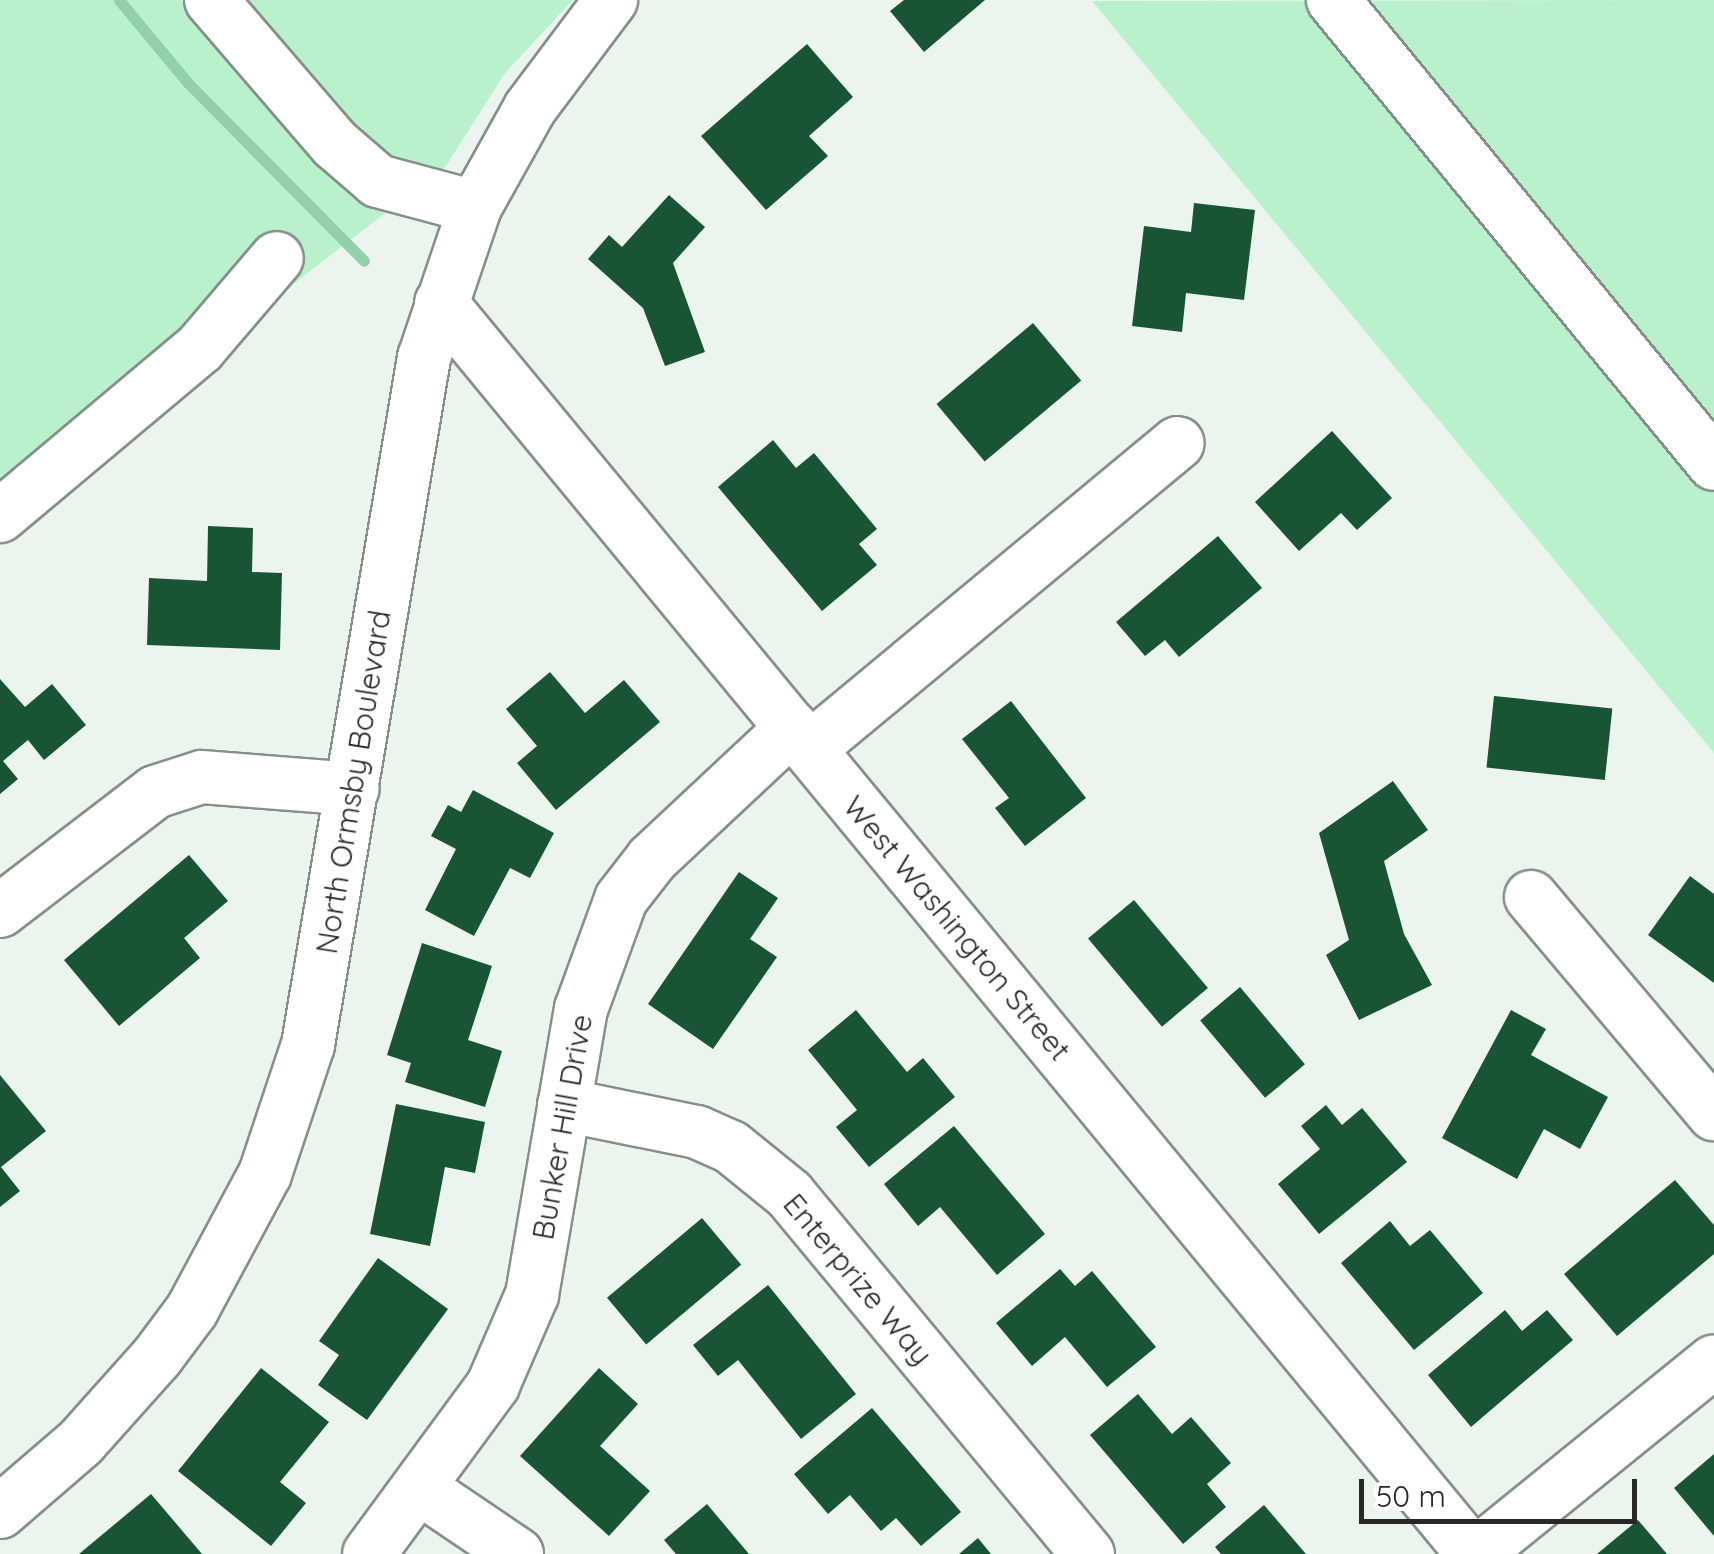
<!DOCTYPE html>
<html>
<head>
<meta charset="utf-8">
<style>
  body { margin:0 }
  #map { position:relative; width:1714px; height:1554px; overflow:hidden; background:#ebf5ee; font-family:Quicksand,sans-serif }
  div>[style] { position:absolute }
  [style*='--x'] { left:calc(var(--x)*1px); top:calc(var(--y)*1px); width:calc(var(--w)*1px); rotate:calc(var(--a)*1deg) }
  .green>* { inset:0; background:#b8f1cc }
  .stream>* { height:11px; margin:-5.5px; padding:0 5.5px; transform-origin:5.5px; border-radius:5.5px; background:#93d0a9 }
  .building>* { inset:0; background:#195534; transform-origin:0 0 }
  .roads { filter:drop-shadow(2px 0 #868f88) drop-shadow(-2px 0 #868f88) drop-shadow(0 2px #868f88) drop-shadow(0 -2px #868f88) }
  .minor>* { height:52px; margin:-26px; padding:0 26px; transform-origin:26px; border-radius:26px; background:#fff }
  span { translate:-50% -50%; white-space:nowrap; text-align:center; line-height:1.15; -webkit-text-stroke:10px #fff; paint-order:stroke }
  .street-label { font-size:30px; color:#262927 }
  .scale { position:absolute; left:1359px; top:1479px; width:278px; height:45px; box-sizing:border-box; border:5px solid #262927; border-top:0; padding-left:12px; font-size:30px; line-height:35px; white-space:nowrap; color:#262927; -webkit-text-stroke:8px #fff; paint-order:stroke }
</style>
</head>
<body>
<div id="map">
  <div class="green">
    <i style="clip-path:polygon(0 0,573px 0,505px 73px,446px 166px,0 511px)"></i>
    <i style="clip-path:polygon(1714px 0,1714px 753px,1092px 1px)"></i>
  </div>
  <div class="stream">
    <i style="--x:119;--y:0;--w:108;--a:50.3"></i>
    <i style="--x:188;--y:83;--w:250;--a:45.3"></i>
  </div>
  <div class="building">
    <i style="clip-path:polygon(904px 0,985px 0,924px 52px,890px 11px)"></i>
    <i style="clip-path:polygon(807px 44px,853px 97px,809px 136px,828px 156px,766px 210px,701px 136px)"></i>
    <i style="clip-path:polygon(669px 195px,705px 227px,673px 263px,705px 352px,665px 366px,643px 308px,588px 259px,609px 235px,622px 247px)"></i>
    <i style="clip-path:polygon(1194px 203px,1255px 210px,1244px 300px,1186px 293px,1182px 332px,1132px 326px,1144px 226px,1191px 232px)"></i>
    <i style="left:1033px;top:323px;width:75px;height:126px;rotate:50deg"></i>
    <i style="clip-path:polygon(1332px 431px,1392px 498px,1357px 530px,1341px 513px,1299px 551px,1255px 502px)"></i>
    <i style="clip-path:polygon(773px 440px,796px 468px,814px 453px,877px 529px,859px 544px,877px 565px,822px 611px,718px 487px)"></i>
    <i style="clip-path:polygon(208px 526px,253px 528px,252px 572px,282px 573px,280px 650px,147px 645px,149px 578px,207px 581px)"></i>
    <i style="clip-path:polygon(1218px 536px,1262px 588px,1179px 657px,1165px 640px,1145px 656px,1116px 622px)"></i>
    <i style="clip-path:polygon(550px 672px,585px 713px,624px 680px,660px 722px,556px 810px,517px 763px,537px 746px,506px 709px)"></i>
    <i style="clip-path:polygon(0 679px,25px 707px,52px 684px,86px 725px,44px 760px,28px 740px,3px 761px,18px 779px,0 794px)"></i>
    <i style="left:1494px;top:696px;width:119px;height:72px;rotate:6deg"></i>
    <i style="clip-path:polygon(1011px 701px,1086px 798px,1025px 846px,995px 808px,1009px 798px,962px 739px)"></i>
    <i style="clip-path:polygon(1393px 781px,1428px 830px,1384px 861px,1404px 934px,1432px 985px,1359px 1020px,1326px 955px,1349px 940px,1319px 833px)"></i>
    <i style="clip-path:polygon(473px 790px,554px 833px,530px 878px,510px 868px,474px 936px,425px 910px,456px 849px,431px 836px,448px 805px,461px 812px)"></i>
    <i style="clip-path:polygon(189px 855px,228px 901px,184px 938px,200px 958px,119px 1026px,64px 960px)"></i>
    <i style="clip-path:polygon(739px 872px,778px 898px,750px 939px,777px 957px,713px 1049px,648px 1004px)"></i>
    <i style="clip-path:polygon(1690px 876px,1714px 894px,1714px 983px,1648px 935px)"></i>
    <i style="left:1134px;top:900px;width:115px;height:60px;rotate:50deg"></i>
    <i style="clip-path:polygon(422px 943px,492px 966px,468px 1040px,502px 1051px,485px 1107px,405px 1082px,411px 1063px,387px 1055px)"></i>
    <i style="left:1240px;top:987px;width:101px;height:52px;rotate:50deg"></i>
    <i style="clip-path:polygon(856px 1010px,907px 1072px,923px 1058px,955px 1097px,869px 1167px,836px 1127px,857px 1110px,808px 1050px)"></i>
    <i style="clip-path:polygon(1511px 1010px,1546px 1029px,1531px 1055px,1608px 1097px,1580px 1149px,1544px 1129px,1517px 1179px,1442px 1138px)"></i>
    <i style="clip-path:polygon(0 1075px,46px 1131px,1px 1167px,20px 1191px,0 1207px)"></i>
    <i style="clip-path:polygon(396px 1104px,485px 1122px,475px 1173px,445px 1167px,430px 1246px,370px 1234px)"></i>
    <i style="clip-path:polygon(1326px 1105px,1342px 1125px,1362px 1108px,1407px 1162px,1319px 1234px,1278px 1184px,1320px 1149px,1301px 1126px)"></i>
    <i style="clip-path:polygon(954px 1126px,1045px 1234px,997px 1275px,940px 1207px,918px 1226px,884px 1184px)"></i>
    <i style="clip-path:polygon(1675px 1180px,1714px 1225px,1714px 1254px,1617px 1336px,1564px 1274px)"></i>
    <i style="left:702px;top:1218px;width:61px;height:124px;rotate:50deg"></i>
    <i style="clip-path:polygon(1390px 1221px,1410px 1246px,1430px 1230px,1483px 1293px,1414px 1350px,1341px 1263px)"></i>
    <i style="clip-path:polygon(378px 1258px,448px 1309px,367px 1420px,318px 1385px,339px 1355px,319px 1341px)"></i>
    <i style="clip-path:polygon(1060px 1269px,1075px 1286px,1092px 1271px,1156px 1347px,1107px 1387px,1065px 1337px,1032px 1366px,996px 1323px)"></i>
    <i style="clip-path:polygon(768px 1285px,856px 1394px,801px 1439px,738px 1360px,718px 1376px,693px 1345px)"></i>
    <i style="clip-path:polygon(1505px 1310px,1522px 1331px,1547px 1310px,1573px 1340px,1471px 1427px,1428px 1375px)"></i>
    <i style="clip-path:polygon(261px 1368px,329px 1422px,280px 1482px,306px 1503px,271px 1546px,178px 1471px)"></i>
    <i style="clip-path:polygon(599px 1368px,638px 1404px,600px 1446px,650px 1491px,609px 1536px,520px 1456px)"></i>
    <i style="clip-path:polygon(1138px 1394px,1172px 1434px,1191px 1417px,1231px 1463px,1207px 1484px,1226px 1507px,1183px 1544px,1090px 1435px)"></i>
    <i style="clip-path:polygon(872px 1408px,961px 1512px,921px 1546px,896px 1518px,881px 1531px,850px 1495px,828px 1514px,794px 1474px)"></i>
    <i style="clip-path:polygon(1714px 1454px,1714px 1536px,1674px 1488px)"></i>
    <i style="clip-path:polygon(151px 1494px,202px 1554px,79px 1554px)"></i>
    <i style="clip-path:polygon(707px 1504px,749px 1554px,676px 1554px,664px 1540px)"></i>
    <i style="clip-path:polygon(1264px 1505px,1306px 1554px,1221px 1554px,1215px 1547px)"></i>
    <i style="clip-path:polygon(1638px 1520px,1667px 1554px,1597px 1554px)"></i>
    <i style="clip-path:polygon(978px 1538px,991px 1554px,959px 1554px)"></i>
  </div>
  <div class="roads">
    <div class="minor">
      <i style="--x:211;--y:0;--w:190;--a:49.3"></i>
      <i style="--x:335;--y:144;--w:57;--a:40.7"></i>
      <i style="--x:378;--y:181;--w:100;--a:15"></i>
      <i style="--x:1333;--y:0;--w:600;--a:50.61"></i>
      <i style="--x:441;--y:303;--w:1622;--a:50.48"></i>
      <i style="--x:0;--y:516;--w:261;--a:-40"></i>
      <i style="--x:200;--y:348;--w:118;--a:-49.5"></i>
      <i style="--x:809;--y:749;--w:479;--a:-39.7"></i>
      <i style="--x:1531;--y:897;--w:284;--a:49.9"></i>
      <i style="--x:0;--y:911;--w:195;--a:-37.5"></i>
      <i style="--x:155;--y:792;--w:49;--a:-17.7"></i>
      <i style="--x:202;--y:777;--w:151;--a:4.5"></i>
      <i style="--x:564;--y:1105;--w:136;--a:11.5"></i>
      <i style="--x:697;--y:1132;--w:37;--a:24"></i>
      <i style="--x:731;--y:1147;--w:75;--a:39"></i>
      <i style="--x:789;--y:1194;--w:468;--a:50.3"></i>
      <i style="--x:421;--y:1489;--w:116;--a:34.1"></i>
      <i style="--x:0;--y:1512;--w:107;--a:-40.8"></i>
      <i style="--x:81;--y:1442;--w:114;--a:-48.2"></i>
      <i style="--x:157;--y:1357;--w:59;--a:-53.3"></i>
      <i style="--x:192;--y:1310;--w:154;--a:-61.8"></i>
      <i style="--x:265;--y:1174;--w:136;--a:-71.6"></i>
      <i style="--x:308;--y:1045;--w:697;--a:-80.42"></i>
      <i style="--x:424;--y:358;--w:159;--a:-71.3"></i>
      <i style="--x:475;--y:207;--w:113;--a:-60.9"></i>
      <i style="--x:530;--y:108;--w:135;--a:-53.1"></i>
      <i style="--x:369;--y:1554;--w:210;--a:-53.7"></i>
      <i style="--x:493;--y:1385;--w:98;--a:-66.6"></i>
      <i style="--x:532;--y:1295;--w:290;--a:-80.3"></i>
      <i style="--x:581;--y:1009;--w:117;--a:-70"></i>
      <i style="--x:621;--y:899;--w:51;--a:-52.2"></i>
      <i style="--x:652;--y:859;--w:192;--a:-43.1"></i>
      <i style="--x:1476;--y:1554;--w:306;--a:-39"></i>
    </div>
  </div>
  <div class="street-label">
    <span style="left:353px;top:782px;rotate:-81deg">North Ormsby Boulevard</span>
    <span style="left:957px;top:928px;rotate:50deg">West Washington Street</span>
    <span style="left:562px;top:1127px;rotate:-80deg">Bunker Hill Drive</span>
    <span style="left:858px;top:1279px;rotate:50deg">Enterprize Way</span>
  </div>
  <div class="scale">50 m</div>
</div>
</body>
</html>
